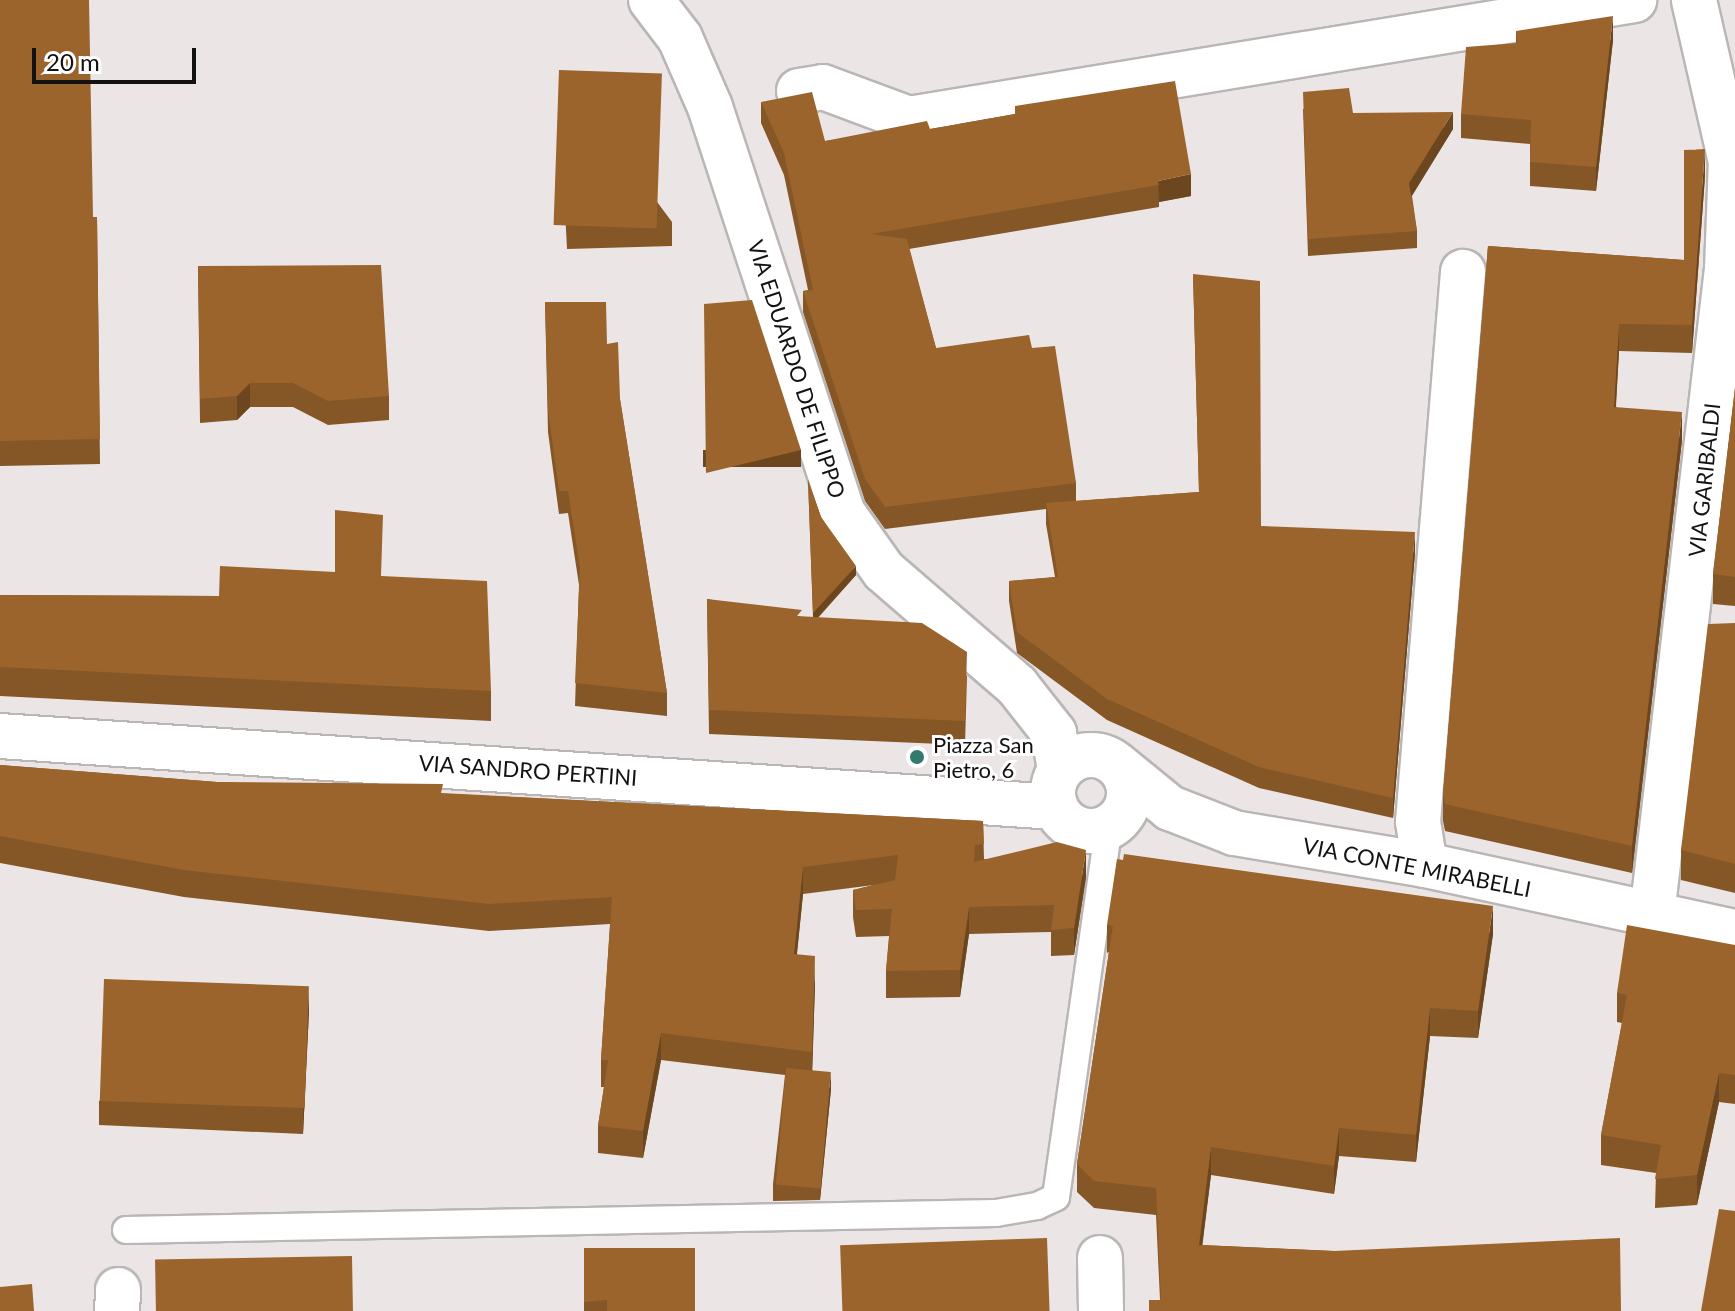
<!DOCTYPE html>
<html>
<head>
<meta charset="utf-8">
<style>
  body { margin:0 }
  #map { position:relative; width:1735px; height:1311px; overflow:hidden; background:#ebe6e5; font-family:Lato,sans-serif }
  div>[style] { position:absolute }
  [style*='--x'] { left:calc(var(--x)*1px); top:calc(var(--y)*1px); width:calc(var(--w)*1px); rotate:calc(var(--a)*1deg) }
  .roads { filter:drop-shadow(2px 0 #bab6b5) drop-shadow(-2px 0 #bab6b5) drop-shadow(0 2px #bab6b5) drop-shadow(0 -2px #bab6b5) }
  .service>* { height:26px; margin:-13px; padding:0 13px; transform-origin:13px; border-radius:13px; background:#fff }
  .minor>* { height:44px; margin:-22px; padding:0 22px; transform-origin:22px; border-radius:22px; background:#fff }
  .minor>.ring { margin:-22px; padding:0; box-sizing:content-box; background:none; border:44px solid #fff; border-radius:50% }
  .wall>* { inset:0; background:#855626 }
  .shaded-wall>* { inset:0; background:#6c461f; transform-origin:0 0 }
  .building>* { inset:0; background:#9b642c; transform-origin:0 0 }
  .dots>* { width:22px; height:22px; translate:-50% -50%; box-sizing:border-box; border:4px solid #fff; border-radius:50% }
  span { translate:-50% -50%; white-space:nowrap; text-align:center; line-height:1.15; -webkit-text-stroke:6px #fff; paint-order:stroke }
  .street-label { font-size:22px; color:#131111 }
  .poi-label { font-size:22px; color:#131111 }
  .left { translate:0 -50%; text-align:left }
  .scale { position:absolute; left:32px; top:48px; width:164px; height:36px; box-sizing:border-box; border:4px solid #131111; border-top:0; padding-left:10px; font-size:24px; line-height:28px; white-space:nowrap; color:#131111; -webkit-text-stroke:6px #fff; paint-order:stroke }
</style>
</head>
<body>
<div id="map">
  <div class="roads">
    <div class="service">
      <i style="--x:126;--y:1230;--w:870;--a:-1.12"></i>
      <i style="--x:996;--y:1213;--w:42;--a:-9.7"></i>
      <i style="--x:1037;--y:1206;--w:21;--a:-25"></i>
      <i style="--x:1056;--y:1197;--w:375;--a:-81.9"></i>
    </div>
    <div class="minor">
      <i style="--x:651;--y:0;--w:48;--a:52.7"></i>
      <i style="--x:680;--y:38;--w:75;--a:66.5"></i>
      <i style="--x:710;--y:107;--w:426;--a:71.9"></i>
      <i style="--x:842;--y:512;--w:72;--a:54.6"></i>
      <i style="--x:884;--y:571;--w:176;--a:40.8"></i>
      <i style="--x:1017;--y:686;--w:60;--a:51.8"></i>
      <i style="--x:1054;--y:733;--w:37;--a:81"></i>
      <i style="--x:799;--y:91;--w:24;--a:-9"></i>
      <i style="--x:823;--y:87;--w:92;--a:20.4"></i>
      <i style="--x:909;--y:119;--w:735;--a:-9.32"></i>
      <i style="--x:0;--y:736;--w:1058;--a:3.85"></i>
      <i class="ring" style="left:1053px;top:755px;width:32px;height:32px"></i>
      <i style="--x:1116;--y:764;--w:70;--a:39.2"></i>
      <i style="--x:1170;--y:808;--w:69;--a:21.3"></i>
      <i style="--x:1234;--y:833;--w:194;--a:9.5"></i>
      <i style="--x:1425;--y:865;--w:317;--a:12.2"></i>
      <i style="--x:1425;--y:865;--w:44;--a:-99.2"></i>
      <i style="--x:1418;--y:822;--w:552;--a:-85.32"></i>
      <i style="--x:1652;--y:915;--w:650;--a:-83.38"></i>
      <i style="--x:1727;--y:269;--w:107;--a:-87.9"></i>
      <i style="--x:1731;--y:162;--w:166;--a:-102.9"></i>
      <i style="--x:1100;--y:1258;--w:53;--a:88.9"></i>
      <i style="--x:117;--y:1311;--w:21;--a:-87"></i>
    </div>
  </div>
  <div class="wall">
    <i style="clip-path:polygon(0 0,93px 217px,97px 217px,100px 464px,0 466px)"></i>
    <i style="clip-path:polygon(1516px 31px,1613px 40px,1596px 191px,1530px 186px,1530px 144px,1461px 138px,1461px 114px,1516px 43px)"></i>
    <i style="clip-path:polygon(559px 70px,672px 222px,672px 246px,567px 249px,559px 94px)"></i>
    <i style="clip-path:polygon(761px 102px,825px 141px,930px 129px,1015px 114px,1191px 196px,1159px 202px,1159px 207px,909px 249px,936px 348px,1032px 348px,1076px 483px,1076px 501px,1199px 492px,1193px 274px,1261px 526px,1415px 553px,1393px 818px,1259px 788px,1107px 720px,1017px 653px,1009px 601px,1009px 581px,1055px 577px,1046px 524px,1046px 509px,885px 529px,865px 501px,803px 312px,803px 291px,808px 290px,784px 175px,761px 123px)"></i>
    <i style="clip-path:polygon(1303px 109px,1353px 113px,1453px 129px,1412px 196px,1417px 231px,1417px 248px,1308px 256px)"></i>
    <i style="clip-path:polygon(1705px 176px,1692px 353px,1619px 351px,1616px 407px,1682px 440px,1632px 873px,1445px 831px,1443px 821px,1443px 794px,1488px 246px,1684px 260px)"></i>
    <i style="clip-path:polygon(198px 266px,389px 396px,389px 420px,328px 425px,293px 407px,250px 407px,237px 420px,200px 423px)"></i>
    <i style="clip-path:polygon(545px 302px,607px 344px,620px 399px,667px 693px,667px 716px,575px 706px,579px 585px,568px 513px,559px 514px,548px 432px)"></i>
    <i style="clip-path:polygon(1735px 388px,1735px 606px,1713px 604px,1713px 574px)"></i>
    <i style="clip-path:polygon(808px 480px,821px 517px,856px 575px,818px 618px,967px 676px,965px 745px,709px 734px,707px 599px,802px 617px,813px 617px)"></i>
    <i style="clip-path:polygon(382px 576px,491px 691px,491px 721px,0 696px,0 595px,219px 596px)"></i>
    <i style="clip-path:polygon(1735px 623px,1735px 893px,1681px 880px,1681px 850px)"></i>
    <i style="clip-path:polygon(0 765px,217px 782px,983px 821px,984px 859px,1086px 877px,1074px 955px,1051px 956px,1051px 932px,969px 934px,960px 997px,886px 998px,886px 971px,889px 936px,856px 937px,853px 917px,853px 890px,874px 885px,803px 894px,797px 954px,815px 983px,812px 1070px,831px 1089px,820px 1200px,773px 1201px,773px 1184px,785px 1075px,661px 1060px,643px 1158px,598px 1153px,598px 1126px,604px 1087px,601px 1087px,601px 1060px,610px 924px,489px 931px,184px 897px,0 863px)"></i>
    <i style="clip-path:polygon(1107px 925px,1493px 934px,1478px 1038px,1430px 1036px,1416px 1162px,1339px 1156px,1334px 1194px,1211px 1175px,1202px 1245px,1334px 1251px,1160px 1300px,1156px 1215px,1094px 1208px,1077px 1192px,1077px 1164px,1109px 952px,1107px 953px)"></i>
    <i style="clip-path:polygon(1735px 945px,1735px 1104px,1719px 1102px,1697px 1205px,1655px 1208px,1656px 1173px,1601px 1165px,1601px 1135px,1622px 1023px,1617px 1022px,1617px 993px)"></i>
    <i style="clip-path:polygon(309px 1011px,303px 1134px,99px 1125px,99px 1101px)"></i>
    <i style="clip-path:polygon(584px 1248px,695px 1311px,584px 1311px)"></i>
  </div>
  <div class="shaded-wall">
    <i style="clip-path:polygon(1613px 16px,1613px 40px,1596px 191px,1596px 167px)"></i>
    <i style="clip-path:polygon(1453px 112px,1453px 129px,1409px 200px,1409px 183px)"></i>
    <i style="clip-path:polygon(1705px 149px,1705px 176px,1692px 353px,1692px 325px)"></i>
    <i style="clip-path:polygon(1191px 174px,1191px 196px,1159px 202px,1158px 181px)"></i>
    <i style="clip-path:polygon(1619px 324px,1619px 351px,1614px 434px,1614px 407px)"></i>
    <i style="clip-path:polygon(250px 383px,250px 407px,237px 420px,237px 396px)"></i>
    <i style="clip-path:polygon(1682px 412px,1682px 440px,1632px 873px,1632px 846px)"></i>
    <i style="left:801px;top:450px;width:17px;height:98px;rotate:90deg"></i>
    <i style="clip-path:polygon(1415px 532px,1415px 553px,1393px 818px,1393px 798px)"></i>
    <i style="clip-path:polygon(856px 566px,856px 575px,813px 622px,813px 613px)"></i>
    <i style="clip-path:polygon(1086px 850px,1086px 877px,1074px 955px,1074px 928px)"></i>
    <i style="clip-path:polygon(803px 867px,803px 894px,794px 981px,794px 954px)"></i>
    <i style="clip-path:polygon(1493px 906px,1493px 934px,1478px 1038px,1478px 1011px)"></i>
    <i style="clip-path:polygon(969px 907px,969px 934px,960px 997px,960px 970px)"></i>
    <i style="clip-path:polygon(815px 956px,815px 983px,812px 1079px,812px 1052px)"></i>
    <i style="clip-path:polygon(309px 987px,309px 1011px,303px 1134px,303px 1110px)"></i>
    <i style="clip-path:polygon(1430px 1008px,1430px 1036px,1416px 1162px,1416px 1135px)"></i>
    <i style="clip-path:polygon(661px 1033px,661px 1060px,643px 1158px,643px 1131px)"></i>
    <i style="clip-path:polygon(831px 1072px,831px 1089px,820px 1200px,820px 1183px)"></i>
    <i style="clip-path:polygon(1719px 1073px,1719px 1102px,1697px 1205px,1697px 1175px)"></i>
    <i style="clip-path:polygon(1339px 1128px,1339px 1156px,1334px 1194px,1334px 1166px)"></i>
    <i style="clip-path:polygon(1211px 1147px,1211px 1175px,1199px 1273px,1199px 1245px)"></i>
  </div>
  <div class="building">
    <i style="clip-path:polygon(0 0,89px 0,93px 217px,97px 217px,100px 439px,0 441px)"></i>
    <i style="clip-path:polygon(1613px 16px,1596px 167px,1530px 162px,1531px 120px,1461px 114px,1466px 47px,1517px 43px,1516px 31px)"></i>
    <i style="left:559px;top:70px;width:103px;height:155px;rotate:2deg"></i>
    <i style="clip-path:polygon(1175px 81px,1191px 174px,1158px 181px,1159px 185px,871px 234px,907px 239px,936px 348px,1029px 335px,1032px 348px,1055px 346px,1076px 483px,885px 507px,865px 479px,803px 291px,813px 290px,784px 153px,761px 102px,812px 92px,825px 141px,927px 121px,930px 129px,1015px 114px,1015px 106px)"></i>
    <i style="clip-path:polygon(1349px 88px,1353px 113px,1453px 112px,1409px 183px,1417px 231px,1308px 239px,1303px 92px)"></i>
    <i style="clip-path:polygon(1705px 149px,1692px 325px,1619px 324px,1614px 407px,1682px 412px,1632px 846px,1445px 804px,1443px 794px,1488px 246px,1684px 260px,1684px 150px)"></i>
    <i style="clip-path:polygon(381px 265px,389px 396px,328px 401px,293px 383px,250px 383px,237px 396px,200px 399px,198px 266px)"></i>
    <i style="clip-path:polygon(1193px 274px,1260px 281px,1261px 526px,1415px 532px,1393px 798px,1259px 767px,1107px 699px,1017px 632px,1009px 581px,1058px 577px,1046px 503px,1199px 492px)"></i>
    <i style="clip-path:polygon(752px 300px,801px 450px,706px 473px,704px 304px)"></i>
    <i style="clip-path:polygon(545px 302px,606px 302px,607px 344px,618px 342px,620px 399px,667px 693px,575px 683px,580px 568px,568px 491px,559px 491px,548px 410px)"></i>
    <i style="clip-path:polygon(1735px 388px,1735px 577px,1713px 574px)"></i>
    <i style="clip-path:polygon(808px 480px,821px 517px,856px 566px,813px 613px)"></i>
    <i style="clip-path:polygon(335px 510px,383px 515px,381px 576px,487px 581px,491px 691px,0 667px,0 595px,219px 596px,220px 566px,335px 572px)"></i>
    <i style="clip-path:polygon(707px 599px,802px 610px,797px 616px,922px 623px,967px 652px,965px 721px,709px 710px)"></i>
    <i style="clip-path:polygon(1735px 623px,1735px 864px,1681px 850px,1708px 624px)"></i>
    <i style="clip-path:polygon(0 765px,217px 782px,443px 784px,441px 793px,983px 821px,984px 844px,975px 845px,974px 862px,1057px 842px,1086px 850px,1074px 928px,1051px 930px,1054px 905px,969px 907px,960px 970px,886px 971px,892px 909px,856px 910px,853px 890px,895px 880px,898px 855px,803px 867px,794px 954px,815px 956px,812px 1052px,661px 1033px,643px 1131px,598px 1126px,608px 1060px,601px 1060px,612px 897px,489px 904px,184px 870px,0 836px)"></i>
    <i style="clip-path:polygon(1124px 854px,1493px 906px,1478px 1011px,1430px 1008px,1416px 1135px,1339px 1128px,1334px 1166px,1211px 1147px,1199px 1245px,1334px 1251px,1620px 1238px,1621px 1311px,1149px 1311px,1149px 1300px,1161px 1300px,1156px 1188px,1094px 1181px,1077px 1164px,1113px 925px,1107px 925px,1117px 859px,1123px 860px)"></i>
    <i style="clip-path:polygon(1627px 925px,1735px 945px,1735px 1075px,1719px 1073px,1697px 1175px,1655px 1179px,1661px 1145px,1601px 1135px,1627px 995px,1617px 993px)"></i>
    <i style="left:104px;top:979px;width:205px;height:122px;rotate:2deg"></i>
    <i style="left:786px;top:1068px;width:45px;height:117px;rotate:5deg"></i>
    <i style="clip-path:polygon(1719px 1209px,1735px 1211px,1735px 1311px,1701px 1311px)"></i>
    <i style="left:1047px;top:1238px;width:73px;height:207px;rotate:88deg"></i>
    <i style="clip-path:polygon(584px 1248px,695px 1248px,695px 1311px,607px 1311px,607px 1300px,584px 1302px)"></i>
    <i style="left:352px;top:1256px;width:55px;height:197px;rotate:89deg"></i>
    <i style="clip-path:polygon(32px 1284px,34px 1311px,0 1311px,0 1287px)"></i>
  </div>
  <div class="dots">
    <i style="left:917px;top:757px;background:#34796d"></i>
  </div>
  <div class="street-label">
    <span style="left:797px;top:369px;rotate:72deg">VIA EDUARDO DE FILIPPO</span>
    <span style="left:1704px;top:480px;rotate:-84deg">VIA GARIBALDI</span>
    <span style="left:528px;top:770px;rotate:4deg">VIA SANDRO PERTINI</span>
    <span style="left:1417px;top:867px;rotate:11deg">VIA CONTE MIRABELLI</span>
  </div>
  <div class="poi-label">
    <span class="left" style="left:933px;top:757px">Piazza San<br>Pietro, 6</span>
  </div>
  <div class="scale">20 m</div>
</div>
</body>
</html>
